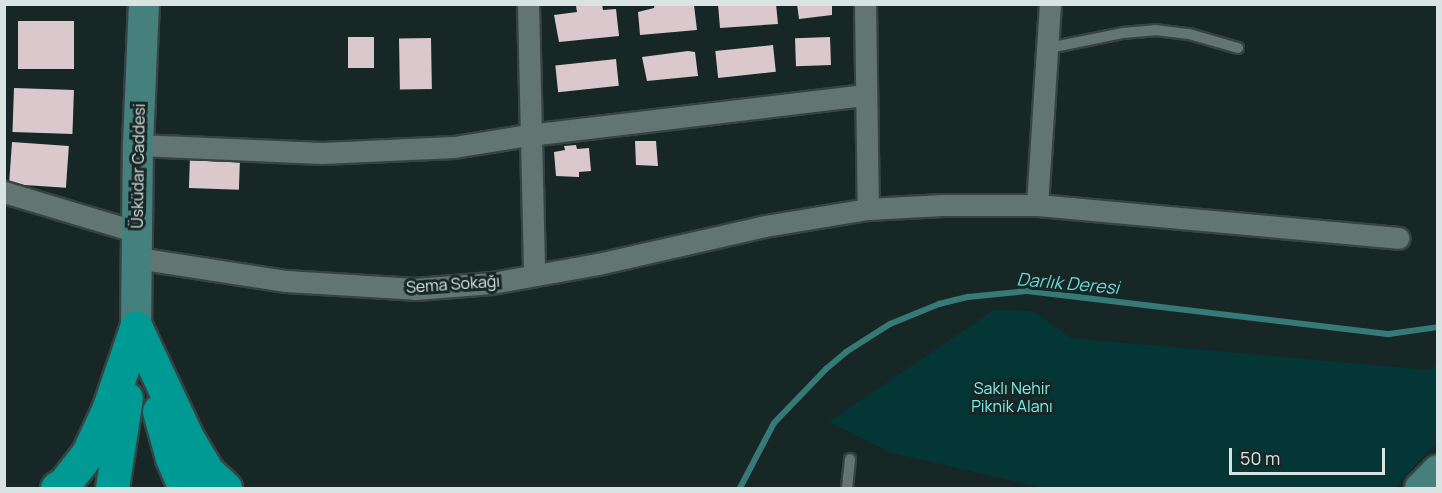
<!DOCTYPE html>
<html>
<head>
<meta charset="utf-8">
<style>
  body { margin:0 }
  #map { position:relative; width:1442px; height:493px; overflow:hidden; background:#172726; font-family:Manrope,sans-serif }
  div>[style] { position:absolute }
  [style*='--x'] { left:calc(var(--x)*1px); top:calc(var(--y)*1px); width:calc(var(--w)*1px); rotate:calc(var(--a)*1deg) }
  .green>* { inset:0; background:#033634 }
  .stream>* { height:6px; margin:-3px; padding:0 3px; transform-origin:3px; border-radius:3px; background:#357a76 }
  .building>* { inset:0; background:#dac8cc; transform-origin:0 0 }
  .roads { filter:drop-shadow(2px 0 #364342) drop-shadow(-2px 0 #364342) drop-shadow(0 2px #364342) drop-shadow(0 -2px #364342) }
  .lane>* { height:10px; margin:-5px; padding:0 5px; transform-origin:5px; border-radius:5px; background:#637573 }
  .street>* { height:21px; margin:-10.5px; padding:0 10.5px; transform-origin:10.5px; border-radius:10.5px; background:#637573 }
  .secondary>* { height:30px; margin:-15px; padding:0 15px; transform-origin:15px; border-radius:15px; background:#45807d }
  .highway>* { height:33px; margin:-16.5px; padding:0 16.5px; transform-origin:16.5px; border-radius:16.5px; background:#009a94 }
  span { translate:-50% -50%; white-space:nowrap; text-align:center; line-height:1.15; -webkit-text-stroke:6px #172726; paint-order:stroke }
  .street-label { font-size:16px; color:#d9e3e2 }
  .park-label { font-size:16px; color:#80ebe4 }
  .water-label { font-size:18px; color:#6cd7d0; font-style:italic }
  .frame { position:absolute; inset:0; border:6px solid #d9e3e2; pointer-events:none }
  .scale { position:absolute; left:1229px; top:448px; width:156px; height:27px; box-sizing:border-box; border:3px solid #d9e3e2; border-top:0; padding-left:8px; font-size:18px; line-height:21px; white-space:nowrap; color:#d9e3e2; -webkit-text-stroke:4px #172726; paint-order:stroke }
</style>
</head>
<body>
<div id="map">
  <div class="green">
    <i style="clip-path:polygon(994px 310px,1033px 311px,1071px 338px,1429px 370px,1437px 365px,1437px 442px,1394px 488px,1044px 488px,889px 452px,829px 422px)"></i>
  </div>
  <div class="stream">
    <i style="--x:740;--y:488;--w:73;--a:-62.4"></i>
    <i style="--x:774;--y:423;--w:75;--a:-46.1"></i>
    <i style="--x:826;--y:369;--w:26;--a:-40"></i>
    <i style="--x:846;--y:352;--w:52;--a:-32.5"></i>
    <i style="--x:890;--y:324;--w:53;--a:-22.2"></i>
    <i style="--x:939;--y:304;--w:30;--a:-14"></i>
    <i style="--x:968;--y:297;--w:59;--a:-5.8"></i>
    <i style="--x:1027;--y:291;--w:365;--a:6.8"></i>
    <i style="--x:1389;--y:334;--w:49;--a:-8.1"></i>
  </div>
  <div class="building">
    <i style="clip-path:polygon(602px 4px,603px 10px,616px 9px,619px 36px,559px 42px,554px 15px,577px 12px,576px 6px)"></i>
    <i style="clip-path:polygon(655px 4px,694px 5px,697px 30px,640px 35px,638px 12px,654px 8px)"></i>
    <i style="clip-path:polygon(718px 4px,776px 4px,778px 24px,720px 28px)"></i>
    <i style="clip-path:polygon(797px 4px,832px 4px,832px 15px,799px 19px)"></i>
    <i style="left:18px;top:21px;width:56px;height:48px"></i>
    <i style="left:348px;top:37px;width:26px;height:31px"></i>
    <i style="left:830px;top:37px;width:28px;height:35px;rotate:88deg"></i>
    <i style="left:431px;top:38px;width:51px;height:32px;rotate:89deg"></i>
    <i style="left:773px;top:45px;width:27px;height:58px;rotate:84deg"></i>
    <i style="clip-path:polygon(688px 51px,695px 52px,698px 76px,647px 81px,642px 57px)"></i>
    <i style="left:616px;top:59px;width:27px;height:61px;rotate:84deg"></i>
    <i style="left:14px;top:88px;width:60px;height:44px;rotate:2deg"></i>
    <i style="clip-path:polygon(635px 141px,656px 141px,658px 166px,636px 165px)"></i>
    <i style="left:12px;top:142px;width:57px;height:42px;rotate:4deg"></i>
    <i style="clip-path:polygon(576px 145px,577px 149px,589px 148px,591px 171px,579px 172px,579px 177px,556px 176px,554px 152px,565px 150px,564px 146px)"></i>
    <i style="left:190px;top:157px;width:50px;height:31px;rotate:2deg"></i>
  </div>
  <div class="roads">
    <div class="lane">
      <i style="--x:1049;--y:48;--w:76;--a:-11.5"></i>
      <i style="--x:1123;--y:33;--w:32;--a:-5"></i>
      <i style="--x:1155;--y:30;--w:34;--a:7"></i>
      <i style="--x:1189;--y:34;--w:51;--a:15.9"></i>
      <i style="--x:847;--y:488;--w:29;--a:-84"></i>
    </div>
    <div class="street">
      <i style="--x:528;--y:4;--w:271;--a:88.7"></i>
      <i style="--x:865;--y:4;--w:205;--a:89.2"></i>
      <i style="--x:138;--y:145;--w:184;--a:2.5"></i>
      <i style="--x:322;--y:153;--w:132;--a:-2.6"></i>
      <i style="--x:454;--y:147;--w:76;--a:-9.1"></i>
      <i style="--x:529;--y:135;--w:339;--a:-6.8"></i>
      <i style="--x:4;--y:192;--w:139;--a:16.7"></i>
      <i style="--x:1037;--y:205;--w:363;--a:5.2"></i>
      <i style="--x:137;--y:258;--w:151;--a:8.8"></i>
      <i style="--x:286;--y:281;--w:129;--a:3.5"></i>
      <i style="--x:415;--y:289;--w:77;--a:-4.5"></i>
      <i style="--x:492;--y:283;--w:108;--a:-10.2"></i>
      <i style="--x:598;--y:264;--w:171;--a:-12.8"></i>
      <i style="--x:765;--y:226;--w:104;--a:-9.4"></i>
      <i style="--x:868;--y:209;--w:75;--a:-3.1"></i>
      <i style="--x:943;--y:205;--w:94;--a:0"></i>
      <i style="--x:1037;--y:205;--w:201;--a:-86.3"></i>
    </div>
    <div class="secondary">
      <i style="--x:136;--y:328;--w:183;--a:-89.4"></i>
      <i style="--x:138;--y:145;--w:141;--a:-87.6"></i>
      <i style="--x:1420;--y:488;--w:25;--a:-45"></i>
    </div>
    <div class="highway">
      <i style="--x:136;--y:328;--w:123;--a:64.9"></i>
      <i style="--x:188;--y:439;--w:37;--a:59"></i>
      <i style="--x:207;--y:471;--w:25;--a:43"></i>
      <i style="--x:159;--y:411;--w:49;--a:74.5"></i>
      <i style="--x:172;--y:458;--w:33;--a:67"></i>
      <i style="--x:57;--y:488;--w:8;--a:-30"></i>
      <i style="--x:64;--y:484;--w:39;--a:-52"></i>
      <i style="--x:88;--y:453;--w:47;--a:-65.1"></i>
      <i style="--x:108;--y:410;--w:87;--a:-71.1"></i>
      <i style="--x:112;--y:488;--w:91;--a:-81.2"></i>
    </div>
  </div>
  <div class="street-label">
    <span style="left:138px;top:166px;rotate:-89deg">Üsküdar Caddesi</span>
    <span style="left:453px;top:284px;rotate:-4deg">Sema Sokağı</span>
  </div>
  <div class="park-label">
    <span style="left:1012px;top:397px">Saklı Nehir<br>Piknik Alanı</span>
  </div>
  <div class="water-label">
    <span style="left:1068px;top:283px;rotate:5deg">Darlık Deresi</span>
  </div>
  <div class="frame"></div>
  <div class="scale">50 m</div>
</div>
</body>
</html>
